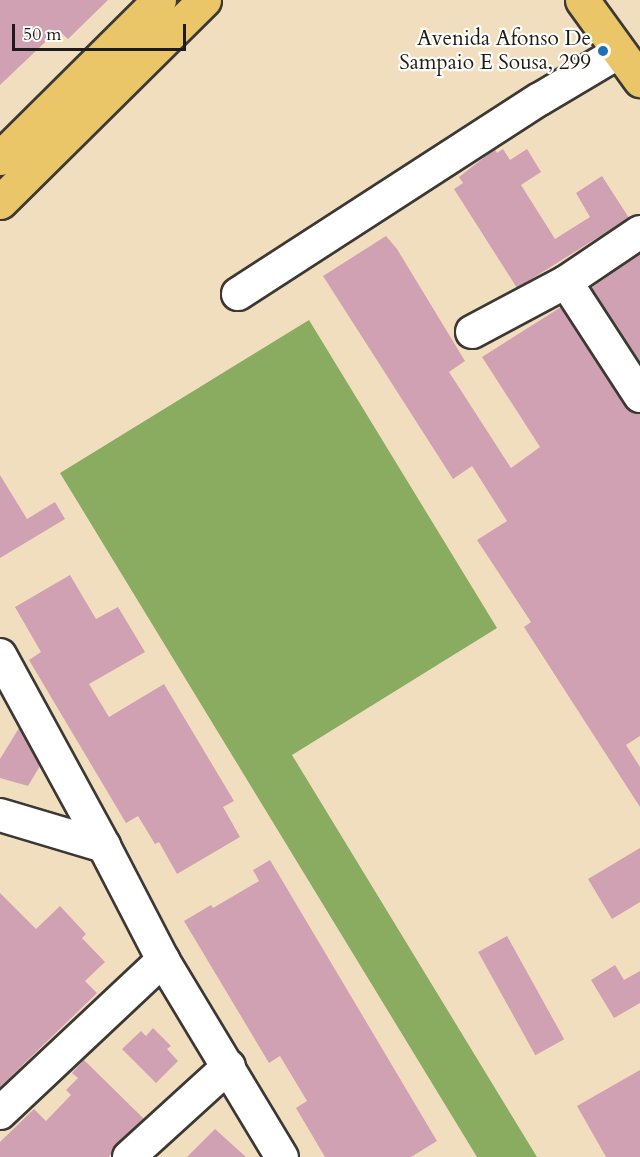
<!DOCTYPE html>
<html>
<head>
<meta charset="utf-8">
<style>
  body { margin:0 }
  #map { position:relative; width:640px; height:1157px; overflow:hidden; background:#f1debf; font-family:Cardo,serif }
  div>[style] { position:absolute }
  [style*='--x'] { left:calc(var(--x)*1px); top:calc(var(--y)*1px); width:calc(var(--w)*1px); rotate:calc(var(--a)*1deg) }
  .forest>* { inset:0; background:#8aac60 }
  .building>* { inset:0; background:#d0a1b3; transform-origin:0 0 }
  .roads { filter:drop-shadow(2px 0 #3c3934) drop-shadow(-2px 0 #3c3934) drop-shadow(0 2px #3c3934) drop-shadow(0 -2px #3c3934) }
  .minor>* { height:32px; margin:-16px; padding:0 16px; transform-origin:16px; border-radius:16px; background:#fff }
  .major>* { height:33px; margin:-16.5px; padding:0 16.5px; transform-origin:16.5px; border-radius:16.5px; background:#eac669 }
  .dots>* { width:16px; height:16px; translate:-50% -50%; box-sizing:border-box; border:3px solid #fdfcf7; border-radius:50% }
  span { translate:-50% -50%; white-space:nowrap; text-align:center; line-height:1.15; -webkit-text-stroke:4.5px #fdfcf7; paint-order:stroke }
  .poi-label { font-size:21px; color:#1c1c1c }
  .right { translate:-100% -50%; text-align:right }
  .scale { position:absolute; left:12px; top:24px; width:174px; height:27px; box-sizing:border-box; border:3px solid #1c1c1c; border-top:0; padding-left:8px; font-size:18px; line-height:21px; white-space:nowrap; color:#1c1c1c; -webkit-text-stroke:4px #fdfcf7; paint-order:stroke }
</style>
</head>
<body>
<div id="map">
  <div class="forest">
    <i style="clip-path:polygon(309px 320px,497px 628px,292px 755px,537px 1157px,477px 1157px,60px 473px)"></i>
  </div>
  <div class="building">
    <i style="clip-path:polygon(0 0,108px 0,68px 39px,58px 30px,0 85px)"></i>
    <i style="clip-path:polygon(495px 149px,497px 153px,503px 149px,510px 160px,527px 149px,541px 172px,521px 185px,555px 239px,590px 217px,576px 193px,602px 176px,629px 218px,517px 288px,454px 189px,463px 183px,459px 177px)"></i>
    <i style="clip-path:polygon(386px 236px,397px 249px,465px 361px,449px 372px,511px 468px,540px 447px,482px 357px,561px 307px,625px 406px,631px 412px,640px 414px,640px 736px,626px 745px,640px 767px,640px 807px,524px 627px,531px 622px,477px 540px,507px 521px,472px 466px,453px 479px,323px 276px)"></i>
    <i style="clip-path:polygon(640px 254px,640px 363px,591px 288px)"></i>
    <i style="clip-path:polygon(0 475px,27px 519px,55px 502px,65px 519px,0 558px)"></i>
    <i style="clip-path:polygon(70px 575px,96px 619px,118px 607px,145px 652px,89px 684px,109px 717px,164px 684px,234px 801px,223px 807px,240px 837px,177px 874px,159px 842px,155px 844px,138px 816px,126px 823px,29px 660px,41px 652px,15px 607px)"></i>
    <i style="clip-path:polygon(19px 728px,40px 766px,28px 786px,0 778px,0 759px)"></i>
    <i style="clip-path:polygon(640px 848px,640px 902px,612px 919px,588px 879px)"></i>
    <i style="clip-path:polygon(270px 860px,437px 1141px,411px 1157px,325px 1157px,296px 1108px,307px 1101px,280px 1056px,269px 1063px,184px 921px,211px 905px,213px 908px,259px 881px,253px 870px)"></i>
    <i style="clip-path:polygon(0 893px,36px 929px,60px 906px,86px 934px,82px 938px,105px 962px,85px 981px,97px 993px,0 1087px)"></i>
    <i style="left:507px;top:936px;width:118px;height:33px;rotate:61deg"></i>
    <i style="clip-path:polygon(615px 965px,624px 980px,640px 971px,640px 1003px,614px 1018px,591px 980px)"></i>
    <i style="clip-path:polygon(153px 1028px,171px 1046px,167px 1049px,178px 1061px,156px 1083px,122px 1049px,141px 1031px,146px 1036px)"></i>
    <i style="clip-path:polygon(84px 1060px,144px 1119px,117px 1144px,109px 1157px,0 1157px,0 1142px,34px 1109px,46px 1121px,71px 1095px,66px 1090px,78px 1078px,72px 1073px)"></i>
    <i style="clip-path:polygon(640px 1070px,640px 1157px,606px 1157px,577px 1106px)"></i>
    <i style="clip-path:polygon(215px 1129px,246px 1157px,187px 1157px)"></i>
  </div>
  <div class="roads">
    <div class="minor">
      <i style="--x:640;--y:232;--w:89;--a:146"></i>
      <i style="--x:566;--y:282;--w:136;--a:57"></i>
      <i style="--x:238;--y:294;--w:359;--a:-32.9"></i>
      <i style="--x:540;--y:99;--w:92;--a:-30.7"></i>
      <i style="--x:472;--y:332;--w:106;--a:-28"></i>
      <i style="--x:0;--y:655;--w:217;--a:61.4"></i>
      <i style="--x:0;--y:815;--w:109;--a:16.6"></i>
      <i style="--x:104;--y:846;--w:128;--a:62.6"></i>
      <i style="--x:163;--y:960;--w:230;--a:58.9"></i>
      <i style="--x:0;--y:1113;--w:224;--a:-43.2"></i>
      <i style="--x:129;--y:1157;--w:135;--a:-42.3"></i>
    </div>
    <div class="major">
      <i style="--x:582;--y:0;--w:99;--a:54.1"></i>
      <i style="--x:0;--y:158;--w:224;--a:-44.8"></i>
      <i style="--x:0;--y:202;--w:287;--a:-44.7"></i>
    </div>
  </div>
  <div class="dots">
    <i style="left:603px;top:51px;background:#1f6fb2"></i>
  </div>
  <div class="poi-label">
    <span class="right" style="left:591px;top:51px">Avenida Afonso De<br>Sampaio E Sousa, 299</span>
  </div>
  <div class="scale">50 m</div>
</div>
</body>
</html>
